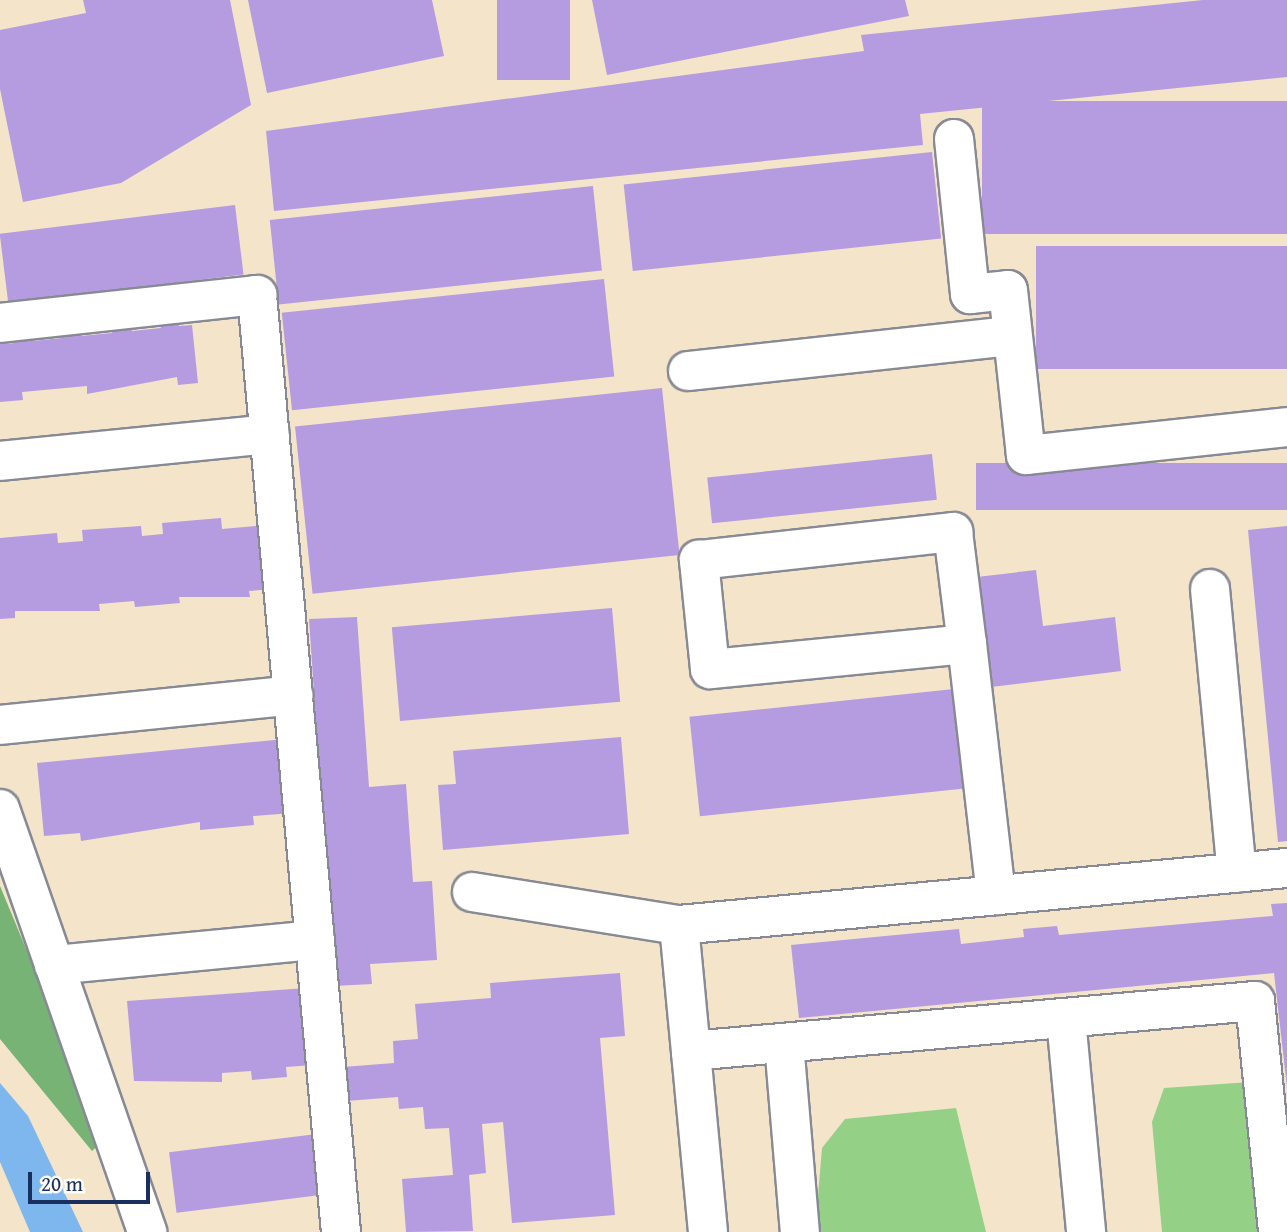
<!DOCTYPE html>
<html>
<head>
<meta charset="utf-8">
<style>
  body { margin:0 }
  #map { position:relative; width:1287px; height:1232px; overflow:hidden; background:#f3e4ca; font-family:"Gentium Book Plus",serif }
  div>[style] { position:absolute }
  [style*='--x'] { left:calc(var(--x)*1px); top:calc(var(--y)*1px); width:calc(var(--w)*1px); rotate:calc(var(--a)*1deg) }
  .green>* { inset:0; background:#94d187 }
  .forest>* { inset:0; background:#77b374 }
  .water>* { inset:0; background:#7eb7ee }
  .building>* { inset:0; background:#b59be0; transform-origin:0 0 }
  .roads { filter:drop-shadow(2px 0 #878a94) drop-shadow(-2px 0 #878a94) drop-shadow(0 2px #878a94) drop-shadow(0 -2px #878a94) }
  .minor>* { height:38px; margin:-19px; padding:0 19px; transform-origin:19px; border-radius:19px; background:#fff }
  span { translate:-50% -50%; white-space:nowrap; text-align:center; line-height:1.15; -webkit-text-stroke:6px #fdfcf7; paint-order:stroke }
  .scale { position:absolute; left:28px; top:1172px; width:122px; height:32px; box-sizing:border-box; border:4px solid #1b2f5e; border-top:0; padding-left:9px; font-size:21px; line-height:24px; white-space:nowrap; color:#1b2f5e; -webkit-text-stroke:5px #fdfcf7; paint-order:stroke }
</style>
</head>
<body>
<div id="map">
  <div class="green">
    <i style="clip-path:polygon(1250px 1082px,1257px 1232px,1162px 1232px,1152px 1122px,1164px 1088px)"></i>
    <i style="clip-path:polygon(956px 1108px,986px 1232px,815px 1232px,822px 1148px,845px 1119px)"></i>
  </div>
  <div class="forest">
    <i style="clip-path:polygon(0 886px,105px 1139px,92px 1151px,0 1039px)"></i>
  </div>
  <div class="water">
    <i style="clip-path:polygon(0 1083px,28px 1116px,83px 1232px,30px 1232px,0 1162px)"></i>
  </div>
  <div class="building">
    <i style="clip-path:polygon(83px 0,230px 0,251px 105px,121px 183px,23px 202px,0 89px,0 30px,86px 13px)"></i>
    <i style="clip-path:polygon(248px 0,432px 0,444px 56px,267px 93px)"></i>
    <i style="left:497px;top:0;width:73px;height:80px"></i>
    <i style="clip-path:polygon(592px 0,905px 0,909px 16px,607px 75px)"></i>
    <i style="clip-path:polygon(1203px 0,1287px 0,1287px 77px,920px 114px,923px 145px,274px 211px,266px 131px,864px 51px,861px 35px)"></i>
    <i style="left:1287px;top:101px;width:133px;height:305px;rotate:90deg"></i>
    <i style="left:932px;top:152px;width:87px;height:310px;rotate:84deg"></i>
    <i style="left:593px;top:186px;width:85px;height:325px;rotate:84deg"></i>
    <i style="left:235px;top:205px;width:70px;height:237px;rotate:83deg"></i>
    <i style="left:1287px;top:246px;width:123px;height:251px;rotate:90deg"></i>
    <i style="left:604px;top:279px;width:98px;height:324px;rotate:84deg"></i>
    <i style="clip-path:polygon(178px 318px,179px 326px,192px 325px,198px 383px,178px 385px,177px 377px,87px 394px,87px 386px,22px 392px,23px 400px,0 402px,0 344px,16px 343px,15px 334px,32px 332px,33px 341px,62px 338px,62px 329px,80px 327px,81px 336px,112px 333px,111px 324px,131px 322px,132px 331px,161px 328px,159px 320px)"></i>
    <i style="left:662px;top:388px;width:168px;height:369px;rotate:84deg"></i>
    <i style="left:932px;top:454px;width:46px;height:226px;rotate:84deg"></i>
    <i style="left:1287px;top:463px;width:47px;height:311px;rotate:90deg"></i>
    <i style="clip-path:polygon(221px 518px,222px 529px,268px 525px,274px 589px,249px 591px,250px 597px,179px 597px,180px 603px,135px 607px,134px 601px,99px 604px,100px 611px,15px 611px,15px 618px,0 619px,0 538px,57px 533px,58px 543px,83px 541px,82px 530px,141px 526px,142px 536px,163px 534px,162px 523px)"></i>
    <i style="clip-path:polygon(1287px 526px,1287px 841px,1278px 842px,1248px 530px)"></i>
    <i style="clip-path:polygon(1036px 570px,1043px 626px,1115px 617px,1121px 671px,991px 687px,977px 577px)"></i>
    <i style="left:612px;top:608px;width:94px;height:221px;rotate:85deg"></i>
    <i style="clip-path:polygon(357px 617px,369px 787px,406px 784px,413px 882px,432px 881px,437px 960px,370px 964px,372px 984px,334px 986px,309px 619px)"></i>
    <i style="left:954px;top:689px;width:100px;height:266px;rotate:84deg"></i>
    <i style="clip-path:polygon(621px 737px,629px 834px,443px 850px,438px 785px,456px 784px,453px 751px)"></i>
    <i style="clip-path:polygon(285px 739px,292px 813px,253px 816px,254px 825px,200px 830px,200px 822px,81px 841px,80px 833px,44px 836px,37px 763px)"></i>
    <i style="clip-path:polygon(1287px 903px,1287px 1087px,1274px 973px,799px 1018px,791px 945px,959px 929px,961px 944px,1024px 937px,1023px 929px,1057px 926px,1059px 935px,1273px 916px,1271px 904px)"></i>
    <i style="clip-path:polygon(620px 973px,625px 1036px,600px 1038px,615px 1215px,512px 1223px,503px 1122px,482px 1124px,486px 1173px,469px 1175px,473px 1231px,406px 1232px,402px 1179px,453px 1175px,449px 1128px,425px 1129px,423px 1107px,399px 1109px,398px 1097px,346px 1101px,343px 1067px,394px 1063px,393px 1041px,418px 1039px,415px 1004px,491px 998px,490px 983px)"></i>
    <i style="clip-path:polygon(307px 988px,313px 1065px,286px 1067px,287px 1077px,252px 1080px,251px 1071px,222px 1073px,222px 1082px,134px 1081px,127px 1001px)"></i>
    <i style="left:317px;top:1134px;width:61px;height:149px;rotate:83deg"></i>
  </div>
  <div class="roads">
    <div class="minor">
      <i style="--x:954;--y:139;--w:156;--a:84.1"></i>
      <i style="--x:970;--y:294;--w:38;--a:-6"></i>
      <i style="--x:1008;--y:290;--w:166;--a:83.8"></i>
      <i style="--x:1026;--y:455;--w:262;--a:-6.1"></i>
      <i style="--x:0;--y:323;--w:259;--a:-6.2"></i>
      <i style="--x:257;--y:295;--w:941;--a:84.88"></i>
      <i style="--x:688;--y:371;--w:326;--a:-6.2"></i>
      <i style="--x:0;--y:461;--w:271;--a:-5.7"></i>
      <i style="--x:1210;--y:589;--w:285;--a:84.6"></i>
      <i style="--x:967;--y:644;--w:258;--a:174.4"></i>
      <i style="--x:710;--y:669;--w:110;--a:-95.8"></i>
      <i style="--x:699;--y:560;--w:256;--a:-6.3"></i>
      <i style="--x:953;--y:532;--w:113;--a:82.9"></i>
      <i style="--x:967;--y:644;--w:253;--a:83.4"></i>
      <i style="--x:0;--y:725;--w:295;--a:-5.8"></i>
      <i style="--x:0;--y:809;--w:448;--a:70.8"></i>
      <i style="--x:472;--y:892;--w:210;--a:9.1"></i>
      <i style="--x:54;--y:965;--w:262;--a:-5.5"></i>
      <i style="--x:1066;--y:1019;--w:214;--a:84.6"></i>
      <i style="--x:784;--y:1043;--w:190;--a:85.2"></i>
      <i style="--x:691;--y:1051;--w:566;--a:-5.07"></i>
      <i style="--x:1255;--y:1001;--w:232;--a:84.3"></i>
      <i style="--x:708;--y:1232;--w:308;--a:-95.4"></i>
      <i style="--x:679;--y:925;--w:611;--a:-5.36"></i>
    </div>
  </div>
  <div class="scale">20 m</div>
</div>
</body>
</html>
